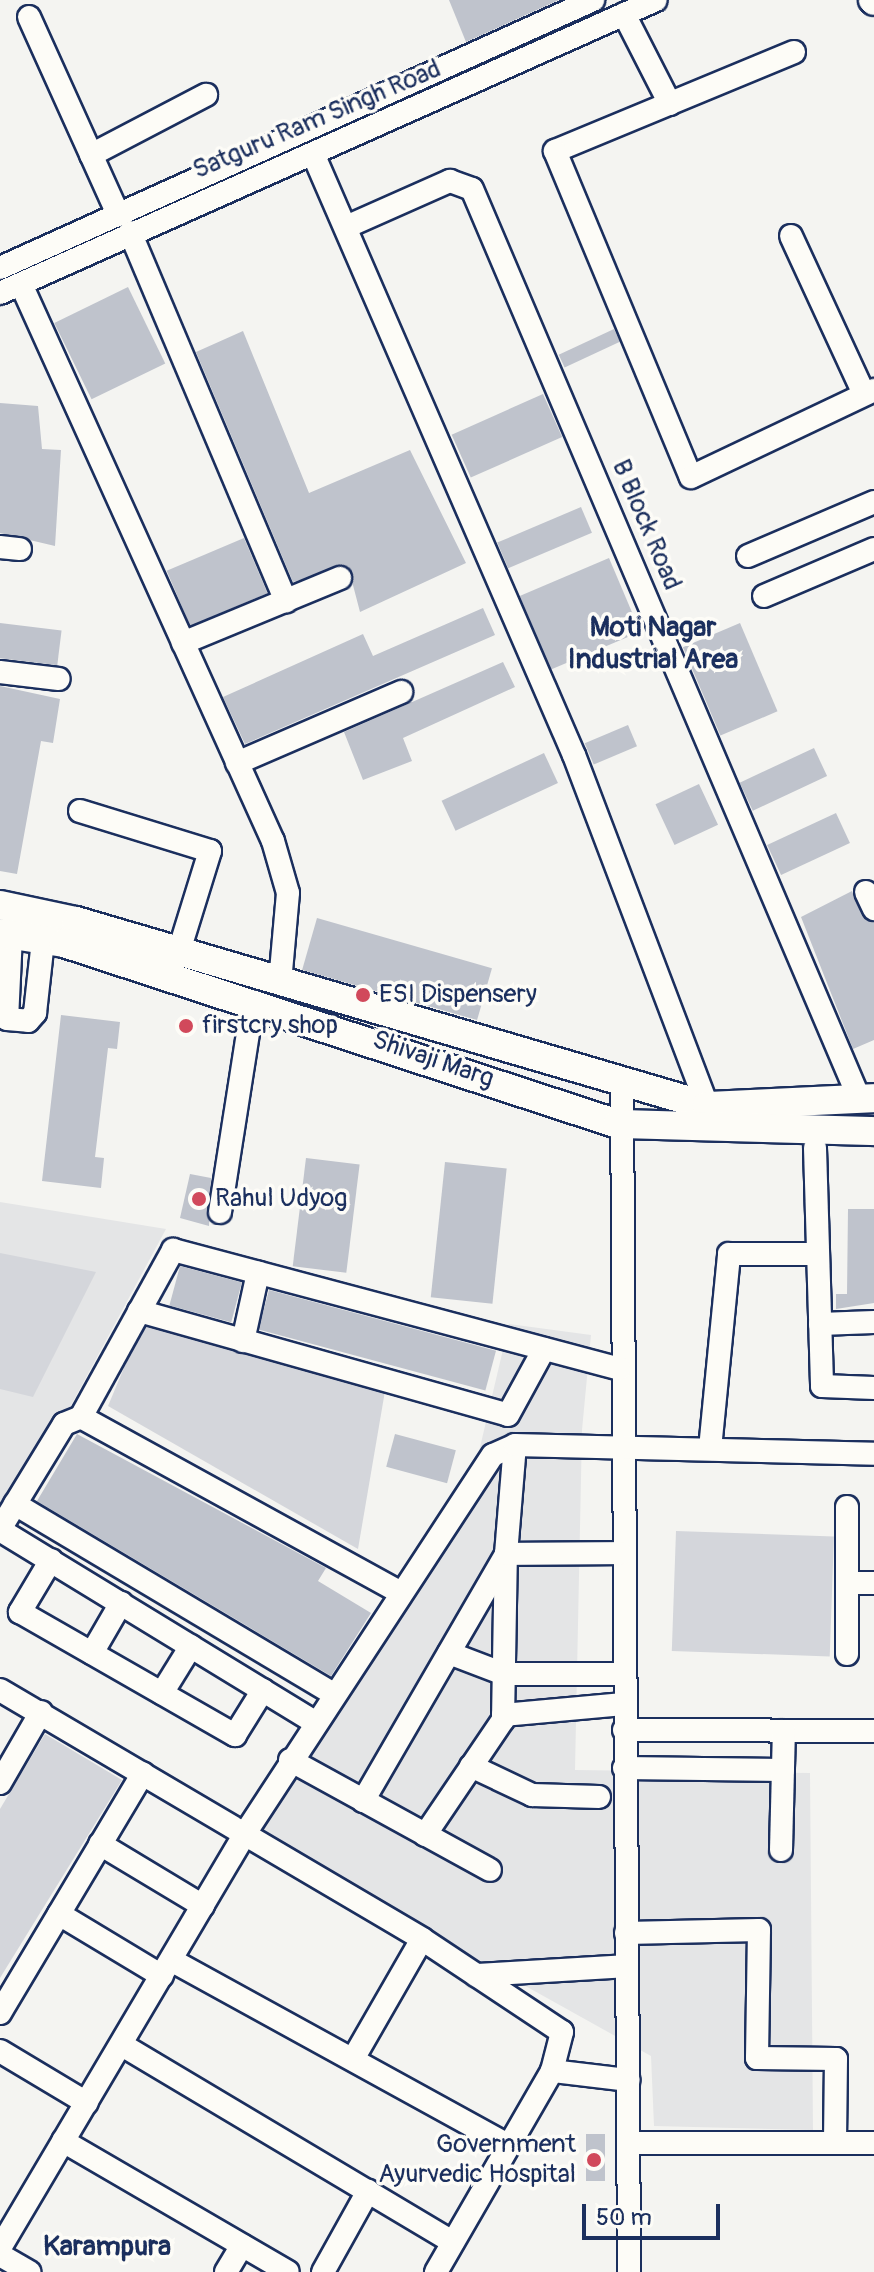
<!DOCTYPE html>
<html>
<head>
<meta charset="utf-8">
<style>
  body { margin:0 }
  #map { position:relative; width:874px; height:2272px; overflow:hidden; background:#f4f4f1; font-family:Pangolin,sans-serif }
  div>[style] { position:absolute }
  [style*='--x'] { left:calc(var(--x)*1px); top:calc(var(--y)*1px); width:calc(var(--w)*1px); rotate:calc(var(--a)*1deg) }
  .built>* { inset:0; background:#e4e5e6 }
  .green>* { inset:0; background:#d4d6db; transform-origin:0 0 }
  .building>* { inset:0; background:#bfc3cc; transform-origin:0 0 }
  .roads { filter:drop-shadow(2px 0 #1b2f5e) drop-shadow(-2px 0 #1b2f5e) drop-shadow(0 2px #1b2f5e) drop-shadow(0 -2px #1b2f5e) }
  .minor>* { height:22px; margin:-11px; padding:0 11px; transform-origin:11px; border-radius:11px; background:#fdfcf7 }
  .major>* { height:28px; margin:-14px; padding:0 14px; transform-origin:14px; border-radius:14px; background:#fdfcf7 }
  .dots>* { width:22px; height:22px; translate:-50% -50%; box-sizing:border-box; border:4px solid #fdfcf7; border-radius:50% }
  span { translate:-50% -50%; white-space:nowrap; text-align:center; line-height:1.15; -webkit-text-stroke:7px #fdfcf7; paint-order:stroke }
  .street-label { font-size:26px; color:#1b2f5e }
  .poi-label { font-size:26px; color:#1b2f5e }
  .left { translate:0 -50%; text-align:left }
  .right { translate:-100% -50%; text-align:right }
  .neighbourhood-label { font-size:28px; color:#1b2f5e; font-weight:700 }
  .scale { position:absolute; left:582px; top:2204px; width:138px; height:36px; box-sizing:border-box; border:4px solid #1b2f5e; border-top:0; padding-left:10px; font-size:24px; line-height:28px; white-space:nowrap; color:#1b2f5e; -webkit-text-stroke:6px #fdfcf7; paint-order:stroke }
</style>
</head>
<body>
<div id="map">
  <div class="built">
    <i style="clip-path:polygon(0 1202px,166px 1229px,0 1537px)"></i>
    <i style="clip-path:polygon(509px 1324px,591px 1335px,582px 1430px,575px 1770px,810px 1773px,813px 2130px,654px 2126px,651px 2056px,248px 1831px,473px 1477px)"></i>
  </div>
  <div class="green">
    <i style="clip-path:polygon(0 1253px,96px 1272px,33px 1397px,0 1389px)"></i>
    <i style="clip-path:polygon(144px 1320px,385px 1391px,358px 1549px,108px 1406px)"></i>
    <i style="left:676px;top:1531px;width:158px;height:120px;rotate:2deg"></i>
    <i style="clip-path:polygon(45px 1734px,122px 1780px,0 1978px,0 1809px)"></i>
  </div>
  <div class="building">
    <i style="clip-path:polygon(449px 0,559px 0,466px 42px)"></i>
    <i style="left:128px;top:287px;width:85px;height:82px;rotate:64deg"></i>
    <i style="left:614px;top:329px;width:14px;height:61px;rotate:65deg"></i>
    <i style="clip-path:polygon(243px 331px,309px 493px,410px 450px,466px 563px,360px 612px,348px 566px,293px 582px,196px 352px)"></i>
    <i style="left:543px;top:394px;width:47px;height:100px;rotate:66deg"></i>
    <i style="clip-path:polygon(0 403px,38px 406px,42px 449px,61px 450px,55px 546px,0 533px)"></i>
    <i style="left:581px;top:507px;width:28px;height:91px;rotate:67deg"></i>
    <i style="left:244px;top:538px;width:60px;height:84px;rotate:67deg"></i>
    <i style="left:609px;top:558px;width:80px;height:97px;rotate:67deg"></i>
    <i style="clip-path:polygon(483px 608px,495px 635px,245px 744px,223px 697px,363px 634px,373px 656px)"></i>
    <i style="left:0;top:623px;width:62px;height:35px;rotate:7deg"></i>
    <i style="left:740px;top:623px;width:96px;height:62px;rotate:67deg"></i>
    <i style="clip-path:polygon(503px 662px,515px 687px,403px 738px,412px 761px,363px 780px,344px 732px)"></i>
    <i style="clip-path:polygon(0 686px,60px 699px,53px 743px,41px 741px,17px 874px,0 871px)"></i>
    <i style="left:628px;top:725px;width:23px;height:47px;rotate:67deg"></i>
    <i style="left:814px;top:748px;width:31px;height:82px;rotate:65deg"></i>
    <i style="left:544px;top:753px;width:33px;height:113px;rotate:65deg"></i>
    <i style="left:699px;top:784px;width:45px;height:48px;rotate:65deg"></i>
    <i style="left:836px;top:813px;width:33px;height:76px;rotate:65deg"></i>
    <i style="clip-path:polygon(852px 891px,862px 916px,874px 923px,874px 1040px,853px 1049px,801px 917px)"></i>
    <i style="left:317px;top:918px;width:182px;height:54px;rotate:16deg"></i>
    <i style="clip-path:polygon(61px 1015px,120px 1022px,117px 1049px,108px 1048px,95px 1157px,104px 1158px,101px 1188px,42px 1181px)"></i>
    <i style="left:306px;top:1158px;width:54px;height:109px;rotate:7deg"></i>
    <i style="left:445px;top:1162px;width:62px;height:136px;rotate:6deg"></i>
    <i style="clip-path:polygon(190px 1174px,211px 1178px,209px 1226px,180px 1218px)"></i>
    <i style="clip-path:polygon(848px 1209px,874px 1209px,874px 1303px,836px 1309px,836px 1294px,847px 1294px)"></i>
    <i style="left:180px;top:1266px;width:64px;height:41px;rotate:15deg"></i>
    <i style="left:269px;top:1290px;width:235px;height:41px;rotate:15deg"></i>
    <i style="clip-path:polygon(77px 1434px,326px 1568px,318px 1581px,371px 1613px,331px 1676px,37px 1501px)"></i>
    <i style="left:395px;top:1434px;width:63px;height:34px;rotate:15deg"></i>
    <i style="left:586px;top:2134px;width:19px;height:47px"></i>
  </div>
  <div class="roads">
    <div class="minor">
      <i style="--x:624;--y:14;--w:101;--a:62.9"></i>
      <i style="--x:29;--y:17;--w:216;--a:65.7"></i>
      <i style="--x:794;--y:52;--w:259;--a:157.5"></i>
      <i style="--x:555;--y:151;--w:353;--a:67.4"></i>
      <i style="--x:691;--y:477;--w:203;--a:-25.4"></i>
      <i style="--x:91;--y:155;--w:130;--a:-27.6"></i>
      <i style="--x:314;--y:156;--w:653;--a:66.54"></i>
      <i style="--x:574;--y:755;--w:375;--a:69.2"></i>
      <i style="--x:346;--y:227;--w:114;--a:-23.9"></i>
      <i style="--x:450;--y:181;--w:23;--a:20"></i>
      <i style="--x:472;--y:189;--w:988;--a:66.94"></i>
      <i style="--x:130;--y:232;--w:401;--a:67.1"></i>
      <i style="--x:791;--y:236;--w:174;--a:65.2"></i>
      <i style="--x:0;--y:268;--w:651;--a:-24.32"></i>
      <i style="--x:21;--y:284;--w:611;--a:65.66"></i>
      <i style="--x:273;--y:841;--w:54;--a:73.9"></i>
      <i style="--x:288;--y:893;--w:89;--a:95.1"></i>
      <i style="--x:0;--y:293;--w:718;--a:-24.07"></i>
      <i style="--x:0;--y:547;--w:20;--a:6"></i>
      <i style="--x:748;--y:556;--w:137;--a:-23.2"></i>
      <i style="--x:764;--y:596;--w:120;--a:-23.1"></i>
      <i style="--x:183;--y:643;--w:170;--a:-22.5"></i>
      <i style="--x:0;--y:672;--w:59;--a:6.8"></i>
      <i style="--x:237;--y:763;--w:179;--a:-23.4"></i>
      <i style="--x:80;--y:811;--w:136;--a:17.1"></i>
      <i style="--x:210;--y:851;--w:105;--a:107.2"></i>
      <i style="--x:866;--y:892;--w:19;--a:65"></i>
      <i style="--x:11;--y:935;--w:84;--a:92.7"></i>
      <i style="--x:7;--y:1019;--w:21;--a:5"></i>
      <i style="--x:28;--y:1021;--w:11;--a:-49"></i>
      <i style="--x:35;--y:1013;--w:73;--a:-83.7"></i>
      <i style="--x:622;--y:1086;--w:1186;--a:89.66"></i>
      <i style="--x:815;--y:1148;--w:238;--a:88.3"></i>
      <i style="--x:822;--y:1386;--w:52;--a:2.2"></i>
      <i style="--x:220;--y:1212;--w:213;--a:-81.1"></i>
      <i style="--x:139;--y:1311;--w:383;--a:15.7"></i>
      <i style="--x:508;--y:1415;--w:75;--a:-61.4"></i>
      <i style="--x:820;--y:1324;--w:54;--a:-2.1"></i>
      <i style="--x:243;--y:1341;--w:70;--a:-77.6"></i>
      <i style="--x:81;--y:1417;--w:191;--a:-61.1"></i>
      <i style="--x:173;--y:1250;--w:462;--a:14.9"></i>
      <i style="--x:710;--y:1449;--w:196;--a:-84.4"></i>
      <i style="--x:729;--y:1254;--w:89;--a:0"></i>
      <i style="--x:15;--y:1504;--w:369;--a:30.8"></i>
      <i style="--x:847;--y:1507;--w:147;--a:90"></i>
      <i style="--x:0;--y:1529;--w:123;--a:-58.6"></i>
      <i style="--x:64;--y:1424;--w:18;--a:-22"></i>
      <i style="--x:81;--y:1417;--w:361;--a:28.8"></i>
      <i style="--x:0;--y:1530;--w:369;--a:31.4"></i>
      <i style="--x:51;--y:1560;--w:61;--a:120.8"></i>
      <i style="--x:20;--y:1612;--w:248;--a:29.8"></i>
      <i style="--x:235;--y:1735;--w:53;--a:-58.1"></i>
      <i style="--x:847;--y:1583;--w:27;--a:0"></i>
      <i style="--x:92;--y:1653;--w:58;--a:-59.9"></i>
      <i style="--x:449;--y:1653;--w:59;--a:20.9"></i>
      <i style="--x:504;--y:1674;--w:119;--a:0"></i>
      <i style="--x:0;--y:1690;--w:490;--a:30.5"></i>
      <i style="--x:422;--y:1939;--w:168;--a:33.6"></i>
      <i style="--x:562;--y:2032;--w:40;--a:104.4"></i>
      <i style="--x:552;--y:2071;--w:232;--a:120"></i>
      <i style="--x:162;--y:1693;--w:55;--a:-58.3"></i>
      <i style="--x:503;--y:1715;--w:121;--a:-5.2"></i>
      <i style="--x:624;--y:1730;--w:250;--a:0.2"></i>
      <i style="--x:290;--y:1760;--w:228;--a:28.8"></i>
      <i style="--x:471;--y:1766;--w:68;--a:25.4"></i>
      <i style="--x:532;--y:1795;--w:67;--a:1.7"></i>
      <i style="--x:624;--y:1768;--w:159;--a:0.7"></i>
      <i style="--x:0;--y:1783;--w:82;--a:-60"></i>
      <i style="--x:363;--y:1801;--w:285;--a:-59.9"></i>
      <i style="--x:506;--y:1554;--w:109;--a:-85.3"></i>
      <i style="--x:425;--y:1835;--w:139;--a:-55.9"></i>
      <i style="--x:503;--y:1720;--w:166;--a:-89"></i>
      <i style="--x:506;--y:1554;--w:115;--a:-0.5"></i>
      <i style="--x:100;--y:1844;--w:120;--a:31"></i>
      <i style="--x:781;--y:1850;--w:119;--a:-88.6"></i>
      <i style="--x:59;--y:1914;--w:120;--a:31"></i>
      <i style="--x:626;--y:1933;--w:133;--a:-1.3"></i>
      <i style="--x:759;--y:1930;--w:128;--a:90.9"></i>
      <i style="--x:757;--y:2058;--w:79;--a:0.7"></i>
      <i style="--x:836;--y:2059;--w:84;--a:90.7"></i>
      <i style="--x:171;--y:1960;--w:384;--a:28.8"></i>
      <i style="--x:476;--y:1975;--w:150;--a:-3.4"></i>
      <i style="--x:0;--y:2013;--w:279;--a:-59.2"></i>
      <i style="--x:122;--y:2045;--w:385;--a:30.8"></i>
      <i style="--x:0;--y:2051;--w:101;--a:30.9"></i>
      <i style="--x:353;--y:2059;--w:138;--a:-60.1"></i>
      <i style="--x:552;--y:2071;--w:77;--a:6.8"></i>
      <i style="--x:63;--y:2141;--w:260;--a:30.2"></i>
      <i style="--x:630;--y:2143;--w:244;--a:0"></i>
      <i style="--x:0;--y:2248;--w:480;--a:-59.4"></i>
      <i style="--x:244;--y:1835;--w:454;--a:-56.8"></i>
      <i style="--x:493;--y:1455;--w:24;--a:-24"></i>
      <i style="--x:515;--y:1445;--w:359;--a:1.4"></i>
      <i style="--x:0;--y:2255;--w:34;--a:30"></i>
      <i style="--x:226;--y:2272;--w:31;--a:-59"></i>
      <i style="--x:323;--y:2272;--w:93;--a:-60.9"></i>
    </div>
    <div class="major">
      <i style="--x:873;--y:0;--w:1;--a:45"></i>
      <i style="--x:0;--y:905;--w:78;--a:11.9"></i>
      <i style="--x:76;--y:921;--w:658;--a:16.34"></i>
      <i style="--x:707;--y:1106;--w:167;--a:-2.7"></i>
      <i style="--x:0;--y:933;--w:65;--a:8.9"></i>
      <i style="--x:64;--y:943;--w:583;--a:18.09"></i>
      <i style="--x:618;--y:1124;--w:256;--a:1.6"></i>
    </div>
  </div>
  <div class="dots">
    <i style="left:363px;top:995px;background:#d1495b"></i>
    <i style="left:186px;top:1026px;background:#d1495b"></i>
    <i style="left:199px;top:1199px;background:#d1495b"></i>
    <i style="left:594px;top:2160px;background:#d1495b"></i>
  </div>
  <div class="street-label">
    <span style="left:317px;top:120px;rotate:-23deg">Satguru Ram Singh Road</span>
    <span style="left:646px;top:525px;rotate:67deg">B Block Road</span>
    <span style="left:433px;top:1060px;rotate:19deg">Shivaji Marg</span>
  </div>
  <div class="poi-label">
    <span class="left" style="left:379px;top:995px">ESI Dispensery</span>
    <span class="left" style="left:202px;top:1026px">firstcry shop</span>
    <span class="left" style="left:215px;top:1199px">Rahul Udyog</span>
    <span class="right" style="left:576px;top:2160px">Government<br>Ayurvedic Hospital</span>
  </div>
  <div class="neighbourhood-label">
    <span style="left:653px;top:644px">Moti Nagar<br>Industrial Area</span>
    <span style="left:107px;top:2247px">Karampura</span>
  </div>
  <div class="scale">50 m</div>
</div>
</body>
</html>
